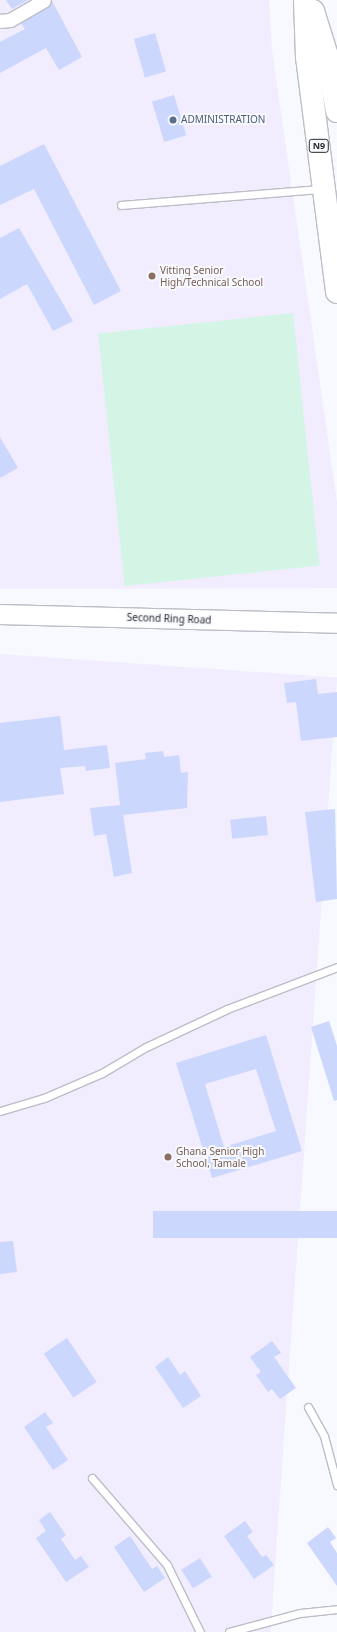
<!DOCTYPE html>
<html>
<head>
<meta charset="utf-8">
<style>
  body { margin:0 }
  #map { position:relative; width:337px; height:1632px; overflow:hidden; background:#f7f9fe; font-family:"Noto Sans",sans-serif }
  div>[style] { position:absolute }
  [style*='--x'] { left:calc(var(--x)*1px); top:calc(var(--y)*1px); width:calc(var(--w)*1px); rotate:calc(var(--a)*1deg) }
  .education>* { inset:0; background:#f1ecfe; transform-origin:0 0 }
  .green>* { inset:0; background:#d4f5e5; transform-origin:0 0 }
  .building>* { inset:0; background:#ccd7fe; transform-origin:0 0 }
  .roads { filter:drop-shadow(1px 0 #bcbec7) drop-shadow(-1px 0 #bcbec7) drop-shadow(0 1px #bcbec7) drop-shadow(0 -1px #bcbec7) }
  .lane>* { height:7px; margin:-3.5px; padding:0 3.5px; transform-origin:3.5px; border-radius:3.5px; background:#fff }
  .street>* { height:13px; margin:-6.5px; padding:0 6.5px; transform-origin:6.5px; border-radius:6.5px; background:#fff }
  .secondary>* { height:19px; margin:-9.5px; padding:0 9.5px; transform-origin:9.5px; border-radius:9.5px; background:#fff }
  .highway>* { height:22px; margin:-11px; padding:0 11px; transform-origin:11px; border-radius:11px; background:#fff }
  .dots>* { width:11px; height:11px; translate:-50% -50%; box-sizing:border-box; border:2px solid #f7f9fe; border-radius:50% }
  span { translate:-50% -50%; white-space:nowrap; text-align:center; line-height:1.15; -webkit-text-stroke:4px #f7f9fe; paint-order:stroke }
  .shield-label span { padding:1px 3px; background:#f7f9fe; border:1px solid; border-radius:3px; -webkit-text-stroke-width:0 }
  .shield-label { font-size:9px; color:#292a2d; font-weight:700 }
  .service-label { font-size:10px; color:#4e5e75 }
  .left { translate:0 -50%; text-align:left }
  .education-label { font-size:10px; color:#785e54 }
  .street-label { font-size:10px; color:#292a2d }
</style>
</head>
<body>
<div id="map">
  <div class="education">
    <i style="clip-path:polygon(0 0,269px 0,272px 50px,337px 502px,337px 588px,0 589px)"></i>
    <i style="left:0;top:654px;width:338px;height:978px;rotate:4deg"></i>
  </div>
  <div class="green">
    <i style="left:293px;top:313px;width:254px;height:196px;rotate:84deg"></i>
  </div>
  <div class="building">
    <i style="clip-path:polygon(6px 0,28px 0,12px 9px)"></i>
    <i style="clip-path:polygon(52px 1px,82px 57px,59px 70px,46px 48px,0 73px,0 42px,25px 29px,21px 23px,48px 7px)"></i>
    <i style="left:155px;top:33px;width:40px;height:22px;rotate:74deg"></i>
    <i style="left:174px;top:95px;width:42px;height:23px;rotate:73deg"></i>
    <i style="clip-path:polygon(44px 144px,121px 291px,94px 305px,34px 189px,0 205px,0 166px)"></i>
    <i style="clip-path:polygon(19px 228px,73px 321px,53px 331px,27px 284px,0 299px,0 238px)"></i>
    <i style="clip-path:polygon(0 437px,18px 468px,0 478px)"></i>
    <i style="clip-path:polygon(316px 679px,318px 694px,337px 692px,337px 737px,301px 741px,296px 702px,287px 703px,284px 683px)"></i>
    <i style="clip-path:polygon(60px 716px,64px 750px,107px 745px,110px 768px,86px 771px,85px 766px,60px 768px,64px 794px,0 802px,0 723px)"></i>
    <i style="clip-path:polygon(163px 751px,164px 757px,179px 755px,181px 773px,188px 772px,187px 808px,123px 815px,132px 873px,114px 877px,106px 834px,94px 836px,90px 808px,120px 805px,115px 763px,146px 759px,145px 753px)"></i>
    <i style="clip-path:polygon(335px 809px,337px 899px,316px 902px,305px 812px)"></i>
    <i style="left:266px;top:816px;width:19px;height:36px;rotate:84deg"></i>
    <i style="clip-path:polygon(329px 1021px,337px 1046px,337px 1100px,334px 1101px,311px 1027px)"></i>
    <i style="clip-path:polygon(evenodd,266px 1035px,302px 1151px,212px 1178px,176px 1063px,266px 1035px,256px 1069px,276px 1131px,224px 1147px,205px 1084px,256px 1069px)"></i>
    <i style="left:337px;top:1211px;width:27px;height:184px;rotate:90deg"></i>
    <i style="clip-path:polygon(13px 1241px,17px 1272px,0 1274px,0 1242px)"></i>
    <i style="left:67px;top:1338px;width:53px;height:28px;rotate:56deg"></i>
    <i style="clip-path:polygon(272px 1341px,281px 1353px,274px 1357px,296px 1388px,280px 1399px,272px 1389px,268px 1392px,256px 1375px,261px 1372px,250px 1357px)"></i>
    <i style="clip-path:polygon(168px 1357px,180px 1375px,185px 1371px,201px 1396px,183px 1408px,155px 1367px)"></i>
    <i style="clip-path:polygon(45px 1412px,53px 1423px,46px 1427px,68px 1460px,53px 1470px,24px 1427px)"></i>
    <i style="clip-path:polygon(50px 1512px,66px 1535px,61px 1539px,75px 1560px,81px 1556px,89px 1567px,66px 1582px,36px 1538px,46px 1531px,39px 1520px)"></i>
    <i style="clip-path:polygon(245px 1521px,253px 1532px,247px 1536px,262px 1557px,266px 1555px,274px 1565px,254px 1579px,224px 1536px)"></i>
    <i style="clip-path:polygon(328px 1527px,336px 1538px,330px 1542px,337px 1553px,337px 1586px,307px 1543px)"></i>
    <i style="clip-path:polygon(130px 1536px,152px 1569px,157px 1566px,165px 1578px,144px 1592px,114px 1547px)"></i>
    <i style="left:200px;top:1558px;width:22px;height:22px;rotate:58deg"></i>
  </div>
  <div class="roads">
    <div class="lane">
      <i style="--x:121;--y:205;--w:202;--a:-4.6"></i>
      <i style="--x:0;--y:1111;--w:46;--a:-16.5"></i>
      <i style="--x:44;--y:1098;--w:63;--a:-23.3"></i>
      <i style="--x:102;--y:1073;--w:51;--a:-30.6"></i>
      <i style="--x:146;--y:1047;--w:89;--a:-25.1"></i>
      <i style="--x:227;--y:1009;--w:118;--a:-20.9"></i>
      <i style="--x:308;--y:1407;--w:33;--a:61"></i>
      <i style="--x:324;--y:1436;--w:51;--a:75.1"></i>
      <i style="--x:92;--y:1478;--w:115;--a:49.2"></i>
      <i style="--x:167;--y:1565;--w:75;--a:63.8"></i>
      <i style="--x:229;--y:1632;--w:73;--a:-15"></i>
      <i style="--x:300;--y:1613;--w:37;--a:-6"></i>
    </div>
    <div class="street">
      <i style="--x:0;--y:21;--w:10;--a:-6"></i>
      <i style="--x:10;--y:20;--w:39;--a:-30"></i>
    </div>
    <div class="secondary">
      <i style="--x:0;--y:614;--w:337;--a:1.5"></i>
    </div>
    <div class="highway">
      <i style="--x:305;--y:0;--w:57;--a:88"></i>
      <i style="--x:307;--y:57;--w:237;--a:82.7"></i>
      <i style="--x:313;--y:11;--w:47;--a:72.7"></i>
      <i style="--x:327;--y:56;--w:56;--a:79.7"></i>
    </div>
  </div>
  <div class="dots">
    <i style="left:173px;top:120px;background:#5c6f8a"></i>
    <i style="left:152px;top:276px;background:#8d6e63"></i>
    <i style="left:168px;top:1157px;background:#8d6e63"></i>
  </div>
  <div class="shield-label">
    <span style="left:319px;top:146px">N9</span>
  </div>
  <div class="service-label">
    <span class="left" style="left:181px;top:120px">ADMINISTRATION</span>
  </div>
  <div class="education-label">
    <span class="left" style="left:160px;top:276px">Vitting Senior<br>High/Technical School</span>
    <span class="left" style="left:176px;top:1157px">Ghana Senior High<br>School, Tamale</span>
  </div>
  <div class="street-label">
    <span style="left:169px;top:619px;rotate:2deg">Second Ring Road</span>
  </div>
</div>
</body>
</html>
